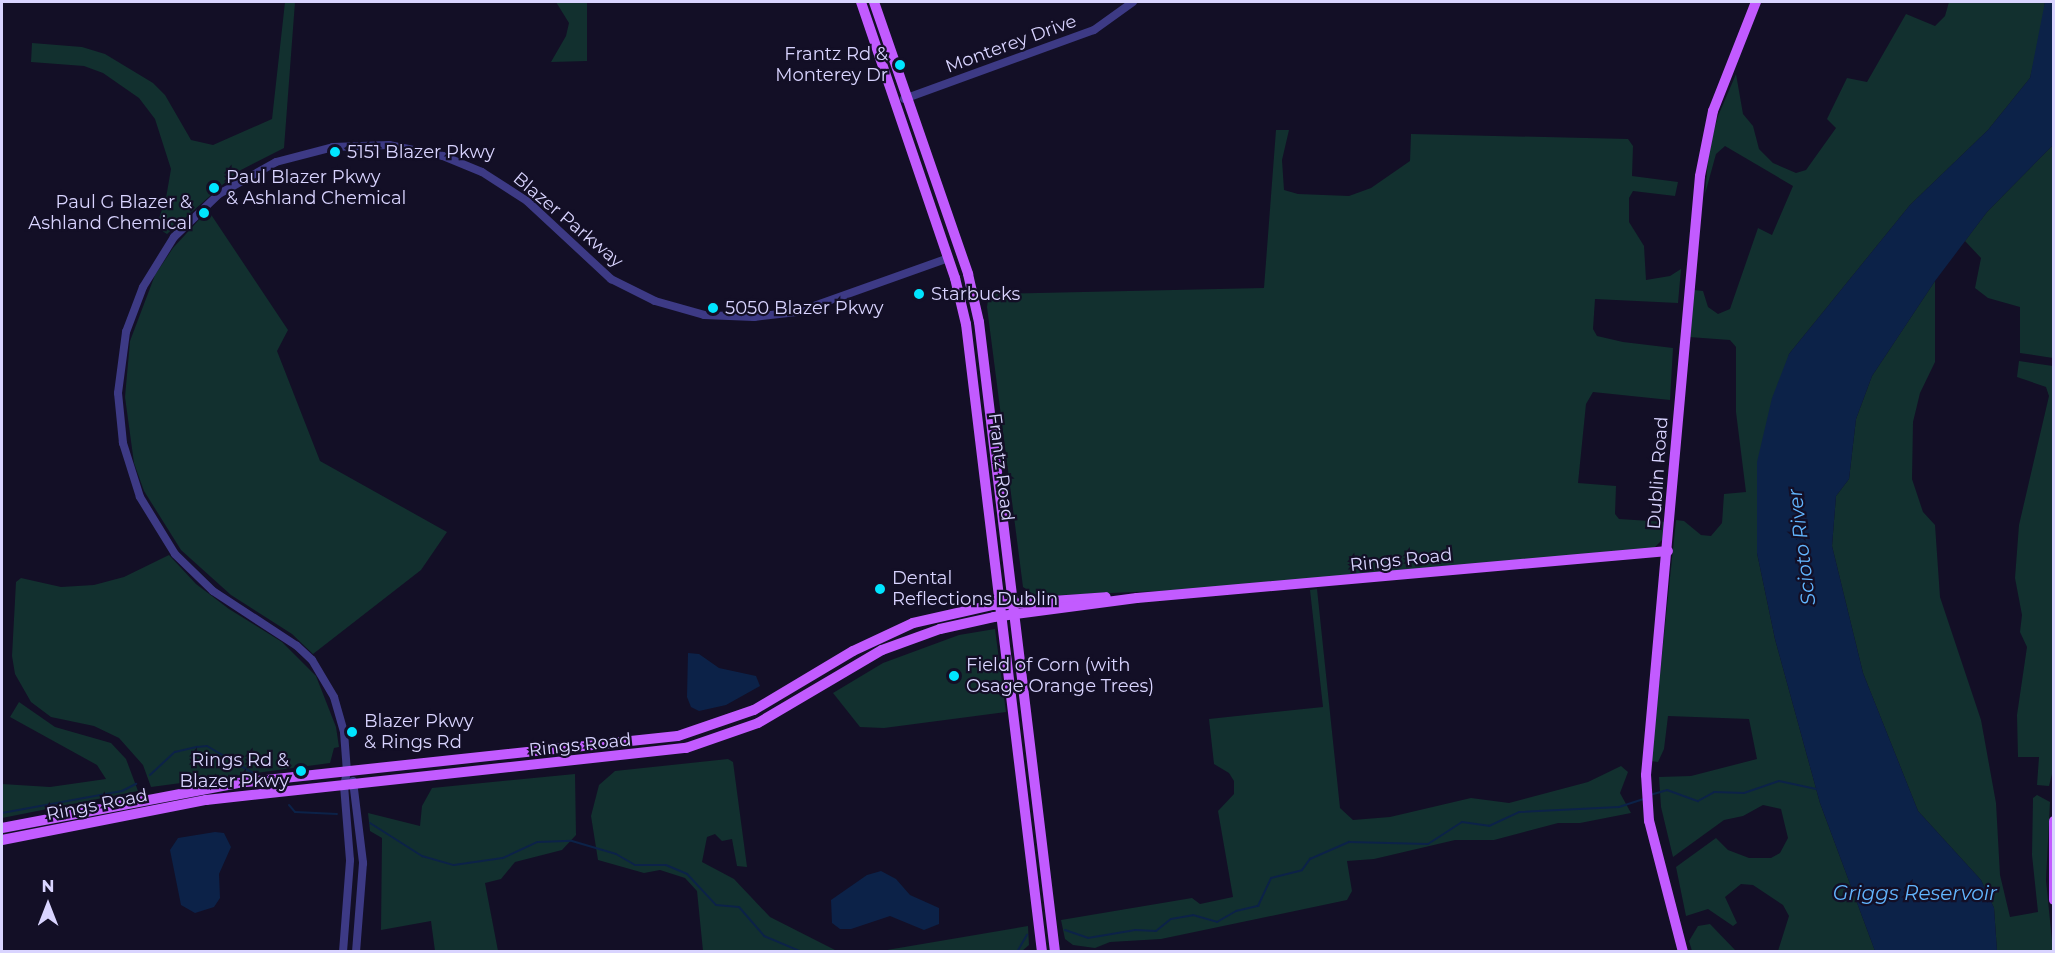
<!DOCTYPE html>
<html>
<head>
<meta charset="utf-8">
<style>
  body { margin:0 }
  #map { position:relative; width:2055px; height:953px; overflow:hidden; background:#130f26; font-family:Montserrat,sans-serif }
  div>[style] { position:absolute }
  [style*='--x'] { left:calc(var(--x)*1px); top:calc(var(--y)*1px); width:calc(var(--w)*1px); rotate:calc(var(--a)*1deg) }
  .green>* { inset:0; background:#12302f }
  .water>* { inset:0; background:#0c2248 }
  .stream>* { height:2px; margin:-1px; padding:0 1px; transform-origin:1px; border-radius:1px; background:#0c2248 }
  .minor>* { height:8px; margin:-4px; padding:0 4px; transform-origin:4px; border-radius:4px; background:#3d3a85 }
  .major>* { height:10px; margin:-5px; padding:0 5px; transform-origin:5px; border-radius:5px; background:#c25bff }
  .dots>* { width:16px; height:16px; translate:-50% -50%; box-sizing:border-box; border:3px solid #130f26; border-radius:50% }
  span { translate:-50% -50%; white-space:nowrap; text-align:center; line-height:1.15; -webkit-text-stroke:4.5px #130f26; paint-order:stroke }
  .street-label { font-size:18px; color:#d9d4ff }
  .poi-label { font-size:18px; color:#d9d4ff }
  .right { translate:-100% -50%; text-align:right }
  .left { translate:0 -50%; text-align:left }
  .water-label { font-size:20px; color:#62b6ff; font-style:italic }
  .frame { position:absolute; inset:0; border:3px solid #d9d4ff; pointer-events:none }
  .north { position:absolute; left:18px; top:875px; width:60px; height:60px; -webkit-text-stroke:4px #130f26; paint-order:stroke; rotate:0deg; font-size:16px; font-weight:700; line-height:24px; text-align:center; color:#d9d4ff }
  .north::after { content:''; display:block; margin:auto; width:21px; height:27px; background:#d9d4ff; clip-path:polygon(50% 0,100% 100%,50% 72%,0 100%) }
</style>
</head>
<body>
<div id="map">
  <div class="green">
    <i style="clip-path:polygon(285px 2px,295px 2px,284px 148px,237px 172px,167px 234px,156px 227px,166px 198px,171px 169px,155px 119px,139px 98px,103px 73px,84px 66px,31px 62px,32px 43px,82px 47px,105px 54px,153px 83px,165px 95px,191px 140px,213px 145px,272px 119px)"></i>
    <i style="clip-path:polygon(556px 2px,587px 2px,587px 61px,551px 62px,566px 36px,569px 23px)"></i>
    <i style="clip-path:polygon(1949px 2px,2045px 2px,2043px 24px,2030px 78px,1988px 130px,1910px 205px,1789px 354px,1757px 553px,1775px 639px,1820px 803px,1875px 951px,1778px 951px,1789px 916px,1783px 905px,1753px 885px,1741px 884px,1725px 897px,1737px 923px,1733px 926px,1708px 909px,1686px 916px,1676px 867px,1716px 838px,1728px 850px,1749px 858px,1771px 858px,1780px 853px,1788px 838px,1781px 809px,1763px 805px,1743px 816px,1724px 820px,1673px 857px,1661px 807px,1659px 777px,1691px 776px,1757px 759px,1749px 719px,1668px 716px,1664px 749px,1658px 762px,1651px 761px,1676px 520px,1684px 521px,1701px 535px,1711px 536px,1722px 523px,1724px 494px,1746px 492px,1736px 412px,1736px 347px,1730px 340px,1689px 337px,1694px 290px,1703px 291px,1708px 307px,1718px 314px,1730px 309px,1758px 228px,1772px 235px,1793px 186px,1725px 146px,1716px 154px,1705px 194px,1709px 149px,1718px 116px,1736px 74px,1743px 114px,1753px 126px,1759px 149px,1773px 163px,1796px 173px,1806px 170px,1836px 128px,1827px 119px,1847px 78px,1867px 82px,1906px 14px,1935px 26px,1945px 16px)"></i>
    <i style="clip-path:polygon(1276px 130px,1289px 130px,1282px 160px,1284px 190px,1298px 194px,1349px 196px,1371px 188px,1410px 161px,1411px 134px,1628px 139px,1633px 146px,1632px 176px,1678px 182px,1675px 196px,1633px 191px,1629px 198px,1629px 222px,1644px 246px,1646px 280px,1670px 276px,1681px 269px,1678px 303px,1595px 299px,1593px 329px,1597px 336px,1623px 342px,1673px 348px,1670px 400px,1593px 392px,1586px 404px,1578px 483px,1616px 486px,1615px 514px,1619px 519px,1666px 522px,1664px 538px,1653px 549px,1185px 590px,1036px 596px,1023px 587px,987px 307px,989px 294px,1264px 288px)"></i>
    <i style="clip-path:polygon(2053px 145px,2053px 358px,2020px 353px,2020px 307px,1988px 298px,1975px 288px,1981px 258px,1965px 241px,1987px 212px)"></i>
    <i style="clip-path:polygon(208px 210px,288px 330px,277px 351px,320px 461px,447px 532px,421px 570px,313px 654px,292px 634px,231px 595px,181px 550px,144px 491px,134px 463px,125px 397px,130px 341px,155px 275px,173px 248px)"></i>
    <i style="clip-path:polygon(1935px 281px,1935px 362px,1920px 393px,1913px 422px,1912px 479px,1923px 512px,1935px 525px,1940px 597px,1981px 720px,1996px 803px,2000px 875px,2010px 917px,2038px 912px,2032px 855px,2033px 798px,2037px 795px,2050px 802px,2046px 880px,2053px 951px,1997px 951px,1994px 908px,1981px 880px,1918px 811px,1863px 673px,1832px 546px,1836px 496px,1849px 479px,1856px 419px,1872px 376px)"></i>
    <i style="clip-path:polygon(2019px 361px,2053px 366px,2054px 766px,2049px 786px,2037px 785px,2039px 757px,2018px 757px,2017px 715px,2027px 647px,2020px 632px,2022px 615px,2015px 578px,2019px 525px,2049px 396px,2046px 387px,2017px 377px)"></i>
    <i style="clip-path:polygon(169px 555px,196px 584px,229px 609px,282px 642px,316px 676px,336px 727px,339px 747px,334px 748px,330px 763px,151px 787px,143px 765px,119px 738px,94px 726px,51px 717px,31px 702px,15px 674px,12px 656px,16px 582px,21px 578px,61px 587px,94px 585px,124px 577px)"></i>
    <i style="clip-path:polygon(1317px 589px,1340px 808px,1353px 820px,1390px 817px,1471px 798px,1509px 803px,1588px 782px,1621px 766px,1628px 772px,1620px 793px,1631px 813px,1580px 823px,1558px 823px,1494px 840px,1455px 840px,1374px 859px,1347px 861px,1352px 891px,1347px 900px,1161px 939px,1110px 942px,1095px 948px,1073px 945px,1065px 939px,1061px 920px,1192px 898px,1200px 904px,1233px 897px,1218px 811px,1234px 794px,1234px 781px,1229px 773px,1214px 764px,1209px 719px,1323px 707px,1310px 590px)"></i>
    <i style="clip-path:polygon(995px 629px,1006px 712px,884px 728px,860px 727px,833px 693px,883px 663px,959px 635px)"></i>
    <i style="clip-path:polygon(19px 702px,55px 727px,111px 743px,126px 759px,138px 791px,2px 818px,2px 784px,50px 787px,106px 779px,97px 765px,10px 717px)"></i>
    <i style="clip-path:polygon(728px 759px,733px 762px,747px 867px,737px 866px,732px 839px,722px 841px,715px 834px,707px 837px,702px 862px,734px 879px,770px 917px,837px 951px,703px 951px,697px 891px,685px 878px,660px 870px,644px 873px,598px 860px,591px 816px,599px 785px,615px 771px)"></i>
    <i style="clip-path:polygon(575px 774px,576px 835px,562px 850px,515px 862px,501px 879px,485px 883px,498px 951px,435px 951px,431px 921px,381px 930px,382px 838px,370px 831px,368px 813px,420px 826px,422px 806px,432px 788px)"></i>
    <i style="clip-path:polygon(1710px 924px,1736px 951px,1692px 951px,1689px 941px,1698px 926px)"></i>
    <i style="clip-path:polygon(1028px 926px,1029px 945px,1022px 951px,881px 951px)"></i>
  </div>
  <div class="water">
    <i style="clip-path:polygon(2045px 2px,2053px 2px,2053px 145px,1987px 212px,1935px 281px,1872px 376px,1856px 419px,1849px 479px,1836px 496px,1832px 546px,1863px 673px,1918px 811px,1981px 880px,1994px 908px,1997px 951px,1875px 951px,1820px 803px,1775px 639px,1757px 553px,1757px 462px,1772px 398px,1789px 354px,1910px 205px,1988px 130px,2030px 78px)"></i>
    <i style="clip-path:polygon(688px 653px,699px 654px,719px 668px,756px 676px,760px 686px,726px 705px,699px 711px,691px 707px,687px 697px)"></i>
    <i style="clip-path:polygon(215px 832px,224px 833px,231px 847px,219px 874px,220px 898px,214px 907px,195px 913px,181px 905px,170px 850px,178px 838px)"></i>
    <i style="clip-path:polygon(881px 871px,896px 879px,910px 895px,939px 908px,939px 924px,924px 930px,890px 916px,851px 929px,840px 929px,832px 923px,831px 900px,867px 875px)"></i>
  </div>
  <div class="stream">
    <i style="--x:150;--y:775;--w:34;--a:-43"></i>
    <i style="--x:175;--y:752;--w:23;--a:-13"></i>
    <i style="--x:197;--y:747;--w:10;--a:-6"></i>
    <i style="--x:207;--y:746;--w:53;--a:30.4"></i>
    <i style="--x:1650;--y:795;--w:18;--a:-16"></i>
    <i style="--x:1667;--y:790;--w:33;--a:20"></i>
    <i style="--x:1698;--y:801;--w:18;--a:-29"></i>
    <i style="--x:1714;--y:792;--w:30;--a:2"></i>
    <i style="--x:1744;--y:793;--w:37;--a:-19"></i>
    <i style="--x:1779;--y:781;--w:38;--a:12"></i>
    <i style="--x:289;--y:805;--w:9;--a:49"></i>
    <i style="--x:295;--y:812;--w:42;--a:2.7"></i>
    <i style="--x:2;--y:813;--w:122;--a:-10.4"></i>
    <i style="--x:122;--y:791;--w:16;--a:-27"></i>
    <i style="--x:370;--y:823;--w:62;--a:32.4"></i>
    <i style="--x:422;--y:856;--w:33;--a:16"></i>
    <i style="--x:454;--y:865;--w:49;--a:-8.1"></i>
    <i style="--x:503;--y:858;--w:38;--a:-25"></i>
    <i style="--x:538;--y:842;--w:34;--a:-2"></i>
    <i style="--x:572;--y:841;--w:46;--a:16.5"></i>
    <i style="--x:616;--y:854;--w:22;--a:30"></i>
    <i style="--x:635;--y:865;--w:31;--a:0"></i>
    <i style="--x:666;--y:865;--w:23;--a:23"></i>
    <i style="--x:687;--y:874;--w:42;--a:46.9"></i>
    <i style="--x:716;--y:905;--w:23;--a:5"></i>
    <i style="--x:739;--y:907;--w:38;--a:49"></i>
    <i style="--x:764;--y:936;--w:41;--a:22.8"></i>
    <i style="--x:1065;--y:930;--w:24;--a:19"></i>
    <i style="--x:1088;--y:938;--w:48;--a:-9.7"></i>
    <i style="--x:1135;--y:930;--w:21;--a:3"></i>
    <i style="--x:1156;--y:931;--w:19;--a:-39"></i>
    <i style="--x:1171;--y:919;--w:22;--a:-10"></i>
    <i style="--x:1193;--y:915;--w:25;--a:16"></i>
    <i style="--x:1217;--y:922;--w:22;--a:-30"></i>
    <i style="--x:1236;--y:911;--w:23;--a:-13"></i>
    <i style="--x:1258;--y:906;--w:31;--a:-65"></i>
    <i style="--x:1271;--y:878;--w:32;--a:-14"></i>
    <i style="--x:1302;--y:870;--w:14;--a:-54"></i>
    <i style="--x:1310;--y:859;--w:43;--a:-23.6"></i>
    <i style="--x:1349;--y:842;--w:79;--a:1.5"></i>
    <i style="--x:1428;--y:844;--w:40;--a:-32.9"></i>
    <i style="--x:1462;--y:822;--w:27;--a:8"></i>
    <i style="--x:1489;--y:826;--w:33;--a:-25"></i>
    <i style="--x:1519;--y:812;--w:100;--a:-2.9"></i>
    <i style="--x:1619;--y:807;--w:25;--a:-18"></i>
    <i style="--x:1017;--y:952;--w:20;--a:-60"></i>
  </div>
  <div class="minor">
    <i style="--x:904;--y:99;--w:202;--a:-20"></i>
    <i style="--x:1094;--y:30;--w:48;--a:-35.7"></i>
    <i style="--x:353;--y:781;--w:83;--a:83"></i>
    <i style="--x:363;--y:863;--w:89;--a:94.5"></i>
    <i style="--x:343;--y:952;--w:92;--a:-85.6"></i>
    <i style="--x:350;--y:860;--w:74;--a:-94.6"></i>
    <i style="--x:344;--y:786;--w:14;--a:-78"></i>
    <i style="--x:347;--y:772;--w:40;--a:-94.3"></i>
    <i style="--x:344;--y:732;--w:36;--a:-106"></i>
    <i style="--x:334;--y:697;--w:43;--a:-120.7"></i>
    <i style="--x:312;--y:660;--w:21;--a:-137"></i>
    <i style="--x:297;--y:646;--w:100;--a:-146.8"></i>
    <i style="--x:213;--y:591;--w:53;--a:-135.8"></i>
    <i style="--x:175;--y:554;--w:67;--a:-121.6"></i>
    <i style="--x:140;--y:497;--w:57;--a:-107.5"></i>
    <i style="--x:123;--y:443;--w:50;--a:-95.7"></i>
    <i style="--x:118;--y:393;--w:62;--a:-82.5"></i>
    <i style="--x:126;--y:332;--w:48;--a:-69.3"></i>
    <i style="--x:143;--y:287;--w:59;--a:-58.2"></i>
    <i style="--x:174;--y:237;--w:62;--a:-43.7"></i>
    <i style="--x:219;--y:194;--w:65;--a:-29.3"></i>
    <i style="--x:276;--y:162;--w:59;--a:-14.7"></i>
    <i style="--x:333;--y:147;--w:56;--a:-2"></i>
    <i style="--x:389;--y:145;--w:55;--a:11.5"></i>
    <i style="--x:443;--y:156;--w:42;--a:22.3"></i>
    <i style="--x:482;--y:172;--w:54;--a:32.8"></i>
    <i style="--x:527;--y:201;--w:115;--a:42.9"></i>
    <i style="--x:611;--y:279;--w:49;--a:26.6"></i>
    <i style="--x:655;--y:301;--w:51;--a:15.9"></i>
    <i style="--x:704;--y:315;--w:50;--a:2.3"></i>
    <i style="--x:754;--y:317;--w:43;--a:-6.6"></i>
    <i style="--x:797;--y:312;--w:161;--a:-19.6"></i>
  </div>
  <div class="major">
    <i style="--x:861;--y:2;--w:292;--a:71.2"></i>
    <i style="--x:955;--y:278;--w:47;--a:76.6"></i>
    <i style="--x:966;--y:324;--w:633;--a:83.1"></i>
    <i style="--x:874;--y:2;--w:288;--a:70.9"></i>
    <i style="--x:968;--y:274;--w:49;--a:77.1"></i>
    <i style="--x:979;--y:322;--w:635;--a:83.12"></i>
    <i style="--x:2054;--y:821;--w:79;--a:90"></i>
    <i style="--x:2;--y:828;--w:239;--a:-10.8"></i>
    <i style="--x:237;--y:783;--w:443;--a:-6.1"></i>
    <i style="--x:678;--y:736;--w:80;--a:-18.9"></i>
    <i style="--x:754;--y:710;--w:115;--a:-30.8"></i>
    <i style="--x:853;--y:651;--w:66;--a:-25"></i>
    <i style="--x:913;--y:623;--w:82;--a:-12.7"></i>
    <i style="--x:993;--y:605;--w:113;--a:-4"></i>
    <i style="--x:2;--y:840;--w:208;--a:-11.1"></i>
    <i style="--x:206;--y:800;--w:483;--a:-6.2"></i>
    <i style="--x:686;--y:748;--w:76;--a:-19.1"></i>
    <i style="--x:758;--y:723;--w:144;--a:-30.5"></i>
    <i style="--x:882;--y:650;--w:62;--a:-19.9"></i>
    <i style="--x:940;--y:629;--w:55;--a:-12.5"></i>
    <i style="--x:994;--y:617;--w:144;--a:-7.6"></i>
    <i style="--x:1137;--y:598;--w:533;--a:-5.06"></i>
    <i style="--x:1683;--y:952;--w:135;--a:-104.5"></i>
    <i style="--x:1649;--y:821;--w:46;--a:-93.7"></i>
    <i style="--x:1646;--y:775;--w:601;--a:-84.85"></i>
    <i style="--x:1700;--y:176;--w:66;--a:-78.7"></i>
    <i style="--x:1713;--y:111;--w:117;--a:-68.5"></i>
  </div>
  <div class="dots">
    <i style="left:900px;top:65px;background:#00e5ff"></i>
    <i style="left:335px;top:152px;background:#00e5ff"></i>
    <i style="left:214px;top:188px;background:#00e5ff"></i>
    <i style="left:204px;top:213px;background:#00e5ff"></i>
    <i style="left:919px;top:294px;background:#00e5ff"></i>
    <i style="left:713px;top:308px;background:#00e5ff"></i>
    <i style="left:880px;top:589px;background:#00e5ff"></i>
    <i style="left:954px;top:676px;background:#00e5ff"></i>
    <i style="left:352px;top:732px;background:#00e5ff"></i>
    <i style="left:301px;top:771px;background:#00e5ff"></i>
  </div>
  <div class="street-label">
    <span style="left:1011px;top:44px;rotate:-20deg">Monterey Drive</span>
    <span style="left:568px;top:220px;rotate:40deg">Blazer Parkway</span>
    <span style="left:1001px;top:467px;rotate:83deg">Frantz Road</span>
    <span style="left:1658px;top:473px;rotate:-86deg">Dublin Road</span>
    <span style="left:1401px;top:560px;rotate:-6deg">Rings Road</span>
    <span style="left:580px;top:745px;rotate:-6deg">Rings Road</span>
    <span style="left:97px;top:805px;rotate:-11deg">Rings Road</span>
  </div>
  <div class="poi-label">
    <span class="right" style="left:888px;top:65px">Frantz Rd &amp;<br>Monterey Dr</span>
    <span class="left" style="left:347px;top:152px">5151 Blazer Pkwy</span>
    <span class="left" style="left:226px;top:188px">Paul Blazer Pkwy<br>&amp; Ashland Chemical</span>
    <span class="right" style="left:192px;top:213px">Paul G Blazer &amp;<br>Ashland Chemical</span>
    <span class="left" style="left:931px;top:294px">Starbucks</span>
    <span class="left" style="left:725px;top:308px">5050 Blazer Pkwy</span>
    <span class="left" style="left:892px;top:589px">Dental<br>Reflections Dublin</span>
    <span class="left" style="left:966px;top:676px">Field of Corn (with<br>Osage Orange Trees)</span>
    <span class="left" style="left:364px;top:732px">Blazer Pkwy<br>&amp; Rings Rd</span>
    <span class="right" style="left:289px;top:771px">Rings Rd &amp;<br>Blazer Pkwy</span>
  </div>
  <div class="water-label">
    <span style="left:1802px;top:547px;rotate:-97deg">Scioto River</span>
    <span style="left:1915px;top:893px">Griggs Reservoir</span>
  </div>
  <div class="frame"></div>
  <div class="north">N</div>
</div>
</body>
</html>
